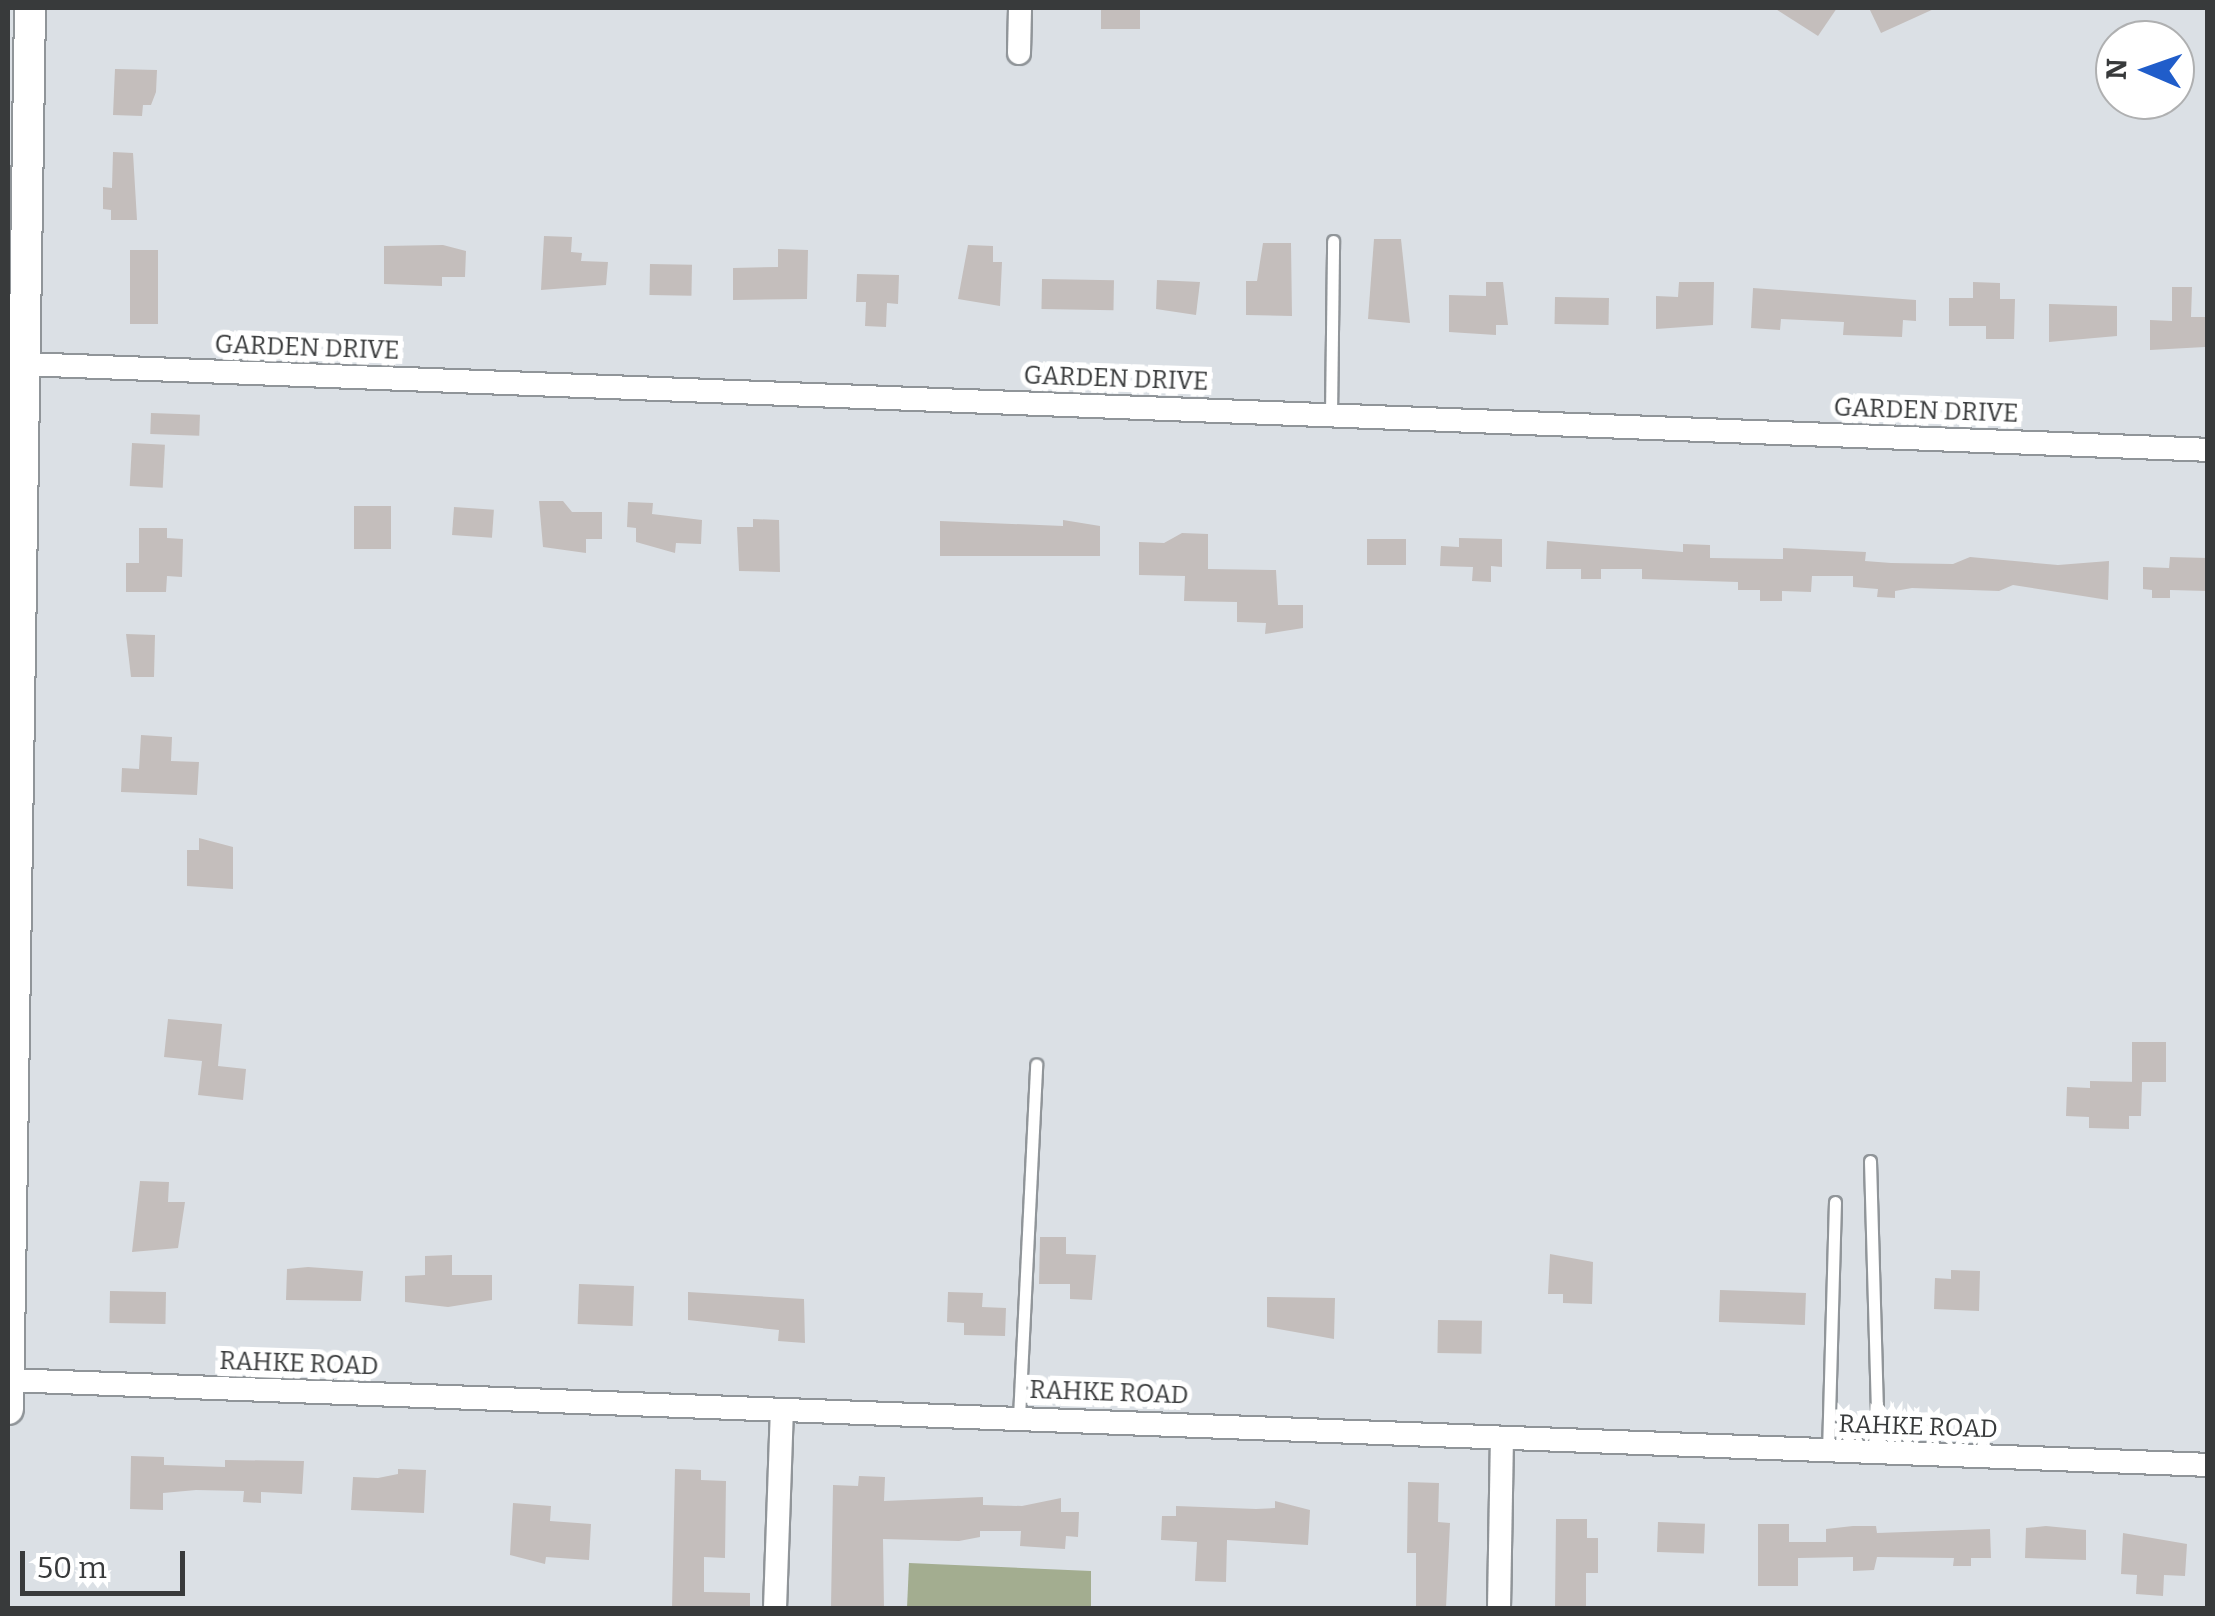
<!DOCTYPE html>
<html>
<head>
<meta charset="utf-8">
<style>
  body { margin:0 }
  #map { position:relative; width:2215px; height:1616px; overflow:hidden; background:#dbe0e5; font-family:Bitter,serif }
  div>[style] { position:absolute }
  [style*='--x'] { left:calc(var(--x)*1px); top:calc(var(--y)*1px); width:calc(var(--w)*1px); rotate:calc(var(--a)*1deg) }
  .forest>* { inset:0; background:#a3ad90 }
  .building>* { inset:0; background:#c4bebc; transform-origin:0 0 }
  .roads { filter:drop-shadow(2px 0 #909599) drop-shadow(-2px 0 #909599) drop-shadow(0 2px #909599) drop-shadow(0 -2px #909599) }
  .service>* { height:11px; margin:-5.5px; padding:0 5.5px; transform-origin:5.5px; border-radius:5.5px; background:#fff }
  .minor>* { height:22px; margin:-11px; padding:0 11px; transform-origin:11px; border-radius:11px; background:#fff }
  .tertiary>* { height:30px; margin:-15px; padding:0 15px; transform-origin:15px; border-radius:15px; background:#fff }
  span { translate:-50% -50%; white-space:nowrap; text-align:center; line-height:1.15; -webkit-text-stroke:10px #fff; paint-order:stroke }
  .street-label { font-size:25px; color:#383a3b }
  .frame { position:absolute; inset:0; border:10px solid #383a3b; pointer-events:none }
  .north { position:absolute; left:2095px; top:20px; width:100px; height:100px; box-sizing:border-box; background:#fff; border:2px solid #afb0b1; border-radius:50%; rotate:272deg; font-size:28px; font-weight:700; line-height:40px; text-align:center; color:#383a3b }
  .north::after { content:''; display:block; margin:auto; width:35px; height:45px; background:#205dca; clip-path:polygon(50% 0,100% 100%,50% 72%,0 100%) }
  .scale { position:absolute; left:20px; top:1551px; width:165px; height:45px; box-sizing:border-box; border:5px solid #383a3b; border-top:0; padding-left:12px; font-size:30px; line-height:35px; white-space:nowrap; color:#383a3b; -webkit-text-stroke:8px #fff; paint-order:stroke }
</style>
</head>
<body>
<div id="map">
  <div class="forest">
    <i style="clip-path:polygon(909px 1563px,1091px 1571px,1091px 1608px,907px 1608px)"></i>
  </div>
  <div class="building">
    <i style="left:1101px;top:8px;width:39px;height:21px"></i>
    <i style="clip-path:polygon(1774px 8px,1837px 8px,1818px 36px)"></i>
    <i style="clip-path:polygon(1869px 8px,1936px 8px,1881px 33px)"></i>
    <i style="clip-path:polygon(115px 69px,157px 70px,156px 92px,151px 105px,143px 105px,142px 116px,113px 115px)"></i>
    <i style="clip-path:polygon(113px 152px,133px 153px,137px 220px,111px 220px,111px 210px,103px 209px,103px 187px,112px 188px)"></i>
    <i style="clip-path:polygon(544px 236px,572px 237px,571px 252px,582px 253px,581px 261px,608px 262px,606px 285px,541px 290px)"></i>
    <i style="clip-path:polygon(1374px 239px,1401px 239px,1410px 323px,1368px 319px)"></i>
    <i style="clip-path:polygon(1263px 243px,1291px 243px,1292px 316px,1246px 315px,1246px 281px,1257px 281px)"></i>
    <i style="clip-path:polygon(443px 245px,466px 251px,465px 277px,442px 277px,442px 286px,384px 284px,384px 246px)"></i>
    <i style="clip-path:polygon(968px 245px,993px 246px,993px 262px,1002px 262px,1000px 306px,958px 299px)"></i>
    <i style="clip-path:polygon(778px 249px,808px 250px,807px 299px,733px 300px,733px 268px,778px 267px)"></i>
    <i style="left:130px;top:250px;width:28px;height:74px"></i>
    <i style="left:650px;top:264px;width:42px;height:31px;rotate:1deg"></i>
    <i style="clip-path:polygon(857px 274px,899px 275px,898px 304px,887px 303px,886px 327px,865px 326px,866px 302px,856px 302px)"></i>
    <i style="left:1042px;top:279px;width:72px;height:30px;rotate:1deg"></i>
    <i style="clip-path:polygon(1157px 280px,1200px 282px,1196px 315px,1156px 309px)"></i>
    <i style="clip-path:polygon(1486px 282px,1503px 282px,1508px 325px,1496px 325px,1496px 335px,1449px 332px,1449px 295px,1486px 296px)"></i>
    <i style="clip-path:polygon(1679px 282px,1714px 282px,1713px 325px,1656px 329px,1656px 296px,1678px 297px)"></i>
    <i style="clip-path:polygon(1973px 282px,2000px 283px,2000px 299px,2015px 299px,2014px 339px,1986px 339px,1986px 326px,1949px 326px,1949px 298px,1973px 298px)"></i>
    <i style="clip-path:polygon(2172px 287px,2192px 287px,2191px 317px,2205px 317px,2205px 347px,2150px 350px,2150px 320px,2172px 321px)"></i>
    <i style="clip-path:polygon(1753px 288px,1916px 300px,1916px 321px,1903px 320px,1902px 337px,1843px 335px,1844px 322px,1781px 319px,1780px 330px,1751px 328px)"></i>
    <i style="left:1555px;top:297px;width:54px;height:27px;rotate:1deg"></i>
    <i style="clip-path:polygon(2049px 304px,2117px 306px,2117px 336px,2049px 342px)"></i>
    <i style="left:151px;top:413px;width:49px;height:21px;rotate:2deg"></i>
    <i style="left:132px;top:443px;width:33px;height:43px;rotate:3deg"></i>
    <i style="clip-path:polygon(539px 501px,563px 501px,572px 512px,602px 512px,602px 539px,586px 539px,586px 553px,543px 547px)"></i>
    <i style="clip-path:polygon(628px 502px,653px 503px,652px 514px,702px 520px,701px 544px,676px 543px,675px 553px,636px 542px,636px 528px,627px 527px)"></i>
    <i style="left:354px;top:506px;width:37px;height:43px"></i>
    <i style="left:454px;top:507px;width:40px;height:28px;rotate:4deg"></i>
    <i style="clip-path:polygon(753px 519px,779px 520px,780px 572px,739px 571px,737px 527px,753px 527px)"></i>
    <i style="clip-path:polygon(1063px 520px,1100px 526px,1100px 556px,940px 556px,940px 521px,1063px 526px)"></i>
    <i style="clip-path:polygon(139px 528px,167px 528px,167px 538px,183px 539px,182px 577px,167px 576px,166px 592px,126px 592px,126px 563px,139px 563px)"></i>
    <i style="clip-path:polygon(1182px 533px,1208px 534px,1208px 569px,1276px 570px,1278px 605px,1303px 605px,1303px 628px,1265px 634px,1266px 623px,1237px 622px,1237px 602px,1184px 601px,1185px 576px,1139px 575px,1139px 542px,1164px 543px)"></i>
    <i style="clip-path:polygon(1459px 538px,1502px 539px,1502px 567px,1491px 566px,1491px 582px,1472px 581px,1473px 567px,1440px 566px,1441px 546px,1459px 547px)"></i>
    <i style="left:1367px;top:539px;width:39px;height:26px"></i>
    <i style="clip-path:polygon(1547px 541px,1683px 552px,1683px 544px,1710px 545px,1710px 558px,1783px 559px,1783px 548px,1866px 552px,1865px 561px,1891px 563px,1953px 564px,1970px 557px,2058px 565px,2109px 561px,2108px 600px,2013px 585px,1999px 591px,1912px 588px,1895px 591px,1895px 598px,1877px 597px,1878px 589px,1853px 587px,1853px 576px,1812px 576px,1811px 592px,1782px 591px,1782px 601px,1760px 601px,1760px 590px,1738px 590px,1738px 582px,1642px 579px,1642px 569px,1601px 569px,1601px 579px,1581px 579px,1581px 569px,1546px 569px)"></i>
    <i style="clip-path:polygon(2170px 557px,2208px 558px,2208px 591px,2170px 590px,2170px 598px,2152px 598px,2152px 590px,2143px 589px,2143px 567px,2169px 568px)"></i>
    <i style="clip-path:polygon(126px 634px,155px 635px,154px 677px,131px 677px)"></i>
    <i style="clip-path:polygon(141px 735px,172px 737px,171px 761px,199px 762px,197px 795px,121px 792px,122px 768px,139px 769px)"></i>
    <i style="clip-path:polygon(199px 838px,233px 847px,233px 889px,187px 886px,187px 850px,199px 850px)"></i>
    <i style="clip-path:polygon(168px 1019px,222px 1024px,218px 1066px,246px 1069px,243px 1100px,198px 1095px,202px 1061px,164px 1057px)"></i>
    <i style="left:2132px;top:1042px;width:34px;height:40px"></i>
    <i style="clip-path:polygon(2090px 1081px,2142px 1082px,2141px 1116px,2129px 1116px,2129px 1129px,2089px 1128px,2089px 1117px,2066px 1116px,2067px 1087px,2090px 1088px)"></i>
    <i style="clip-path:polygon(140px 1181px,169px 1182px,168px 1202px,185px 1202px,178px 1248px,132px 1252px)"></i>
    <i style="clip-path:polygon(1040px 1237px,1066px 1237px,1066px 1254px,1096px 1255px,1092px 1300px,1070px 1299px,1070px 1284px,1039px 1284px)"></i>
    <i style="clip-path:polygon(1550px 1254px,1593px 1262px,1592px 1304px,1563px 1303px,1563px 1294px,1548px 1294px)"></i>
    <i style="clip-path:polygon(452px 1255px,452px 1275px,492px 1275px,492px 1300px,448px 1307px,405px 1302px,405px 1276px,425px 1275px,425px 1256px)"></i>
    <i style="clip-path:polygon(308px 1267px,363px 1271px,361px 1301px,286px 1300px,287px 1269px)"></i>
    <i style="clip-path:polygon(1951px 1270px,1980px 1271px,1979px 1311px,1934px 1309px,1935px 1278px,1951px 1279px)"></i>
    <i style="left:579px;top:1284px;width:55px;height:40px;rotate:2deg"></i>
    <i style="left:1720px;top:1290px;width:86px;height:32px;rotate:2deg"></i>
    <i style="left:110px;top:1291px;width:56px;height:32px;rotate:1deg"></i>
    <i style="clip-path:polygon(688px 1292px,804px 1299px,805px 1343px,778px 1341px,779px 1330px,688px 1320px)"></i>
    <i style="clip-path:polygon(948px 1292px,983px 1293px,982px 1307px,1006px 1308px,1005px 1336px,964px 1335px,964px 1323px,947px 1322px)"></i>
    <i style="clip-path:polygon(1267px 1297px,1335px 1298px,1334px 1339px,1267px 1327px)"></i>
    <i style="left:1438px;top:1320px;width:44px;height:33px;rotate:1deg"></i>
    <i style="clip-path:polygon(131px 1456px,164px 1457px,164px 1465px,225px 1467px,225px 1460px,304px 1461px,302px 1494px,261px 1492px,261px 1503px,243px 1502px,244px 1491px,196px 1490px,163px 1493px,163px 1510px,130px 1509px)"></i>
    <i style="clip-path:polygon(398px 1469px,426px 1470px,424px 1513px,351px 1510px,353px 1477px,378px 1478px,398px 1474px)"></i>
    <i style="clip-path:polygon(675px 1469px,701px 1470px,701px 1480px,726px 1481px,725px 1558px,704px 1557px,704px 1592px,750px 1593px,750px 1608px,672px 1608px)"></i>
    <i style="clip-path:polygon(859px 1476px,885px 1477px,884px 1501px,983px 1497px,983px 1505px,1022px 1506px,1061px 1498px,1061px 1512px,1079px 1512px,1078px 1537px,1066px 1536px,1065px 1549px,1020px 1546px,1021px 1531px,980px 1531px,980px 1537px,959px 1541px,883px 1539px,884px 1608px,831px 1608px,833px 1485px,858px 1486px)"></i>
    <i style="clip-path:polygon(1408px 1482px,1439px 1483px,1438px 1522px,1450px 1523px,1446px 1608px,1416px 1608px,1416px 1553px,1407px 1553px)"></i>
    <i style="clip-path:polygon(1275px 1501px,1310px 1510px,1308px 1545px,1227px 1540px,1226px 1582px,1195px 1581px,1197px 1542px,1161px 1540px,1162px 1516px,1176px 1516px,1176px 1506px,1256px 1509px,1275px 1508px)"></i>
    <i style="clip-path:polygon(513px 1503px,551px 1506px,550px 1521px,591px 1524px,589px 1560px,546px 1557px,545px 1564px,510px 1555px)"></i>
    <i style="clip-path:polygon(1556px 1519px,1587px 1519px,1587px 1538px,1598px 1538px,1598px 1573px,1586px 1573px,1586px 1608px,1555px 1608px)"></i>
    <i style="left:1658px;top:1522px;width:47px;height:30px;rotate:2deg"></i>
    <i style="clip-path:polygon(1758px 1524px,1789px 1524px,1789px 1542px,1826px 1542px,1826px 1529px,1853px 1526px,1876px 1526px,1877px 1533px,1990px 1529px,1991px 1558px,1971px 1558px,1971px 1566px,1953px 1566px,1954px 1558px,1877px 1557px,1874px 1570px,1853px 1571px,1853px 1557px,1798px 1558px,1798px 1586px,1758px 1586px)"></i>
    <i style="clip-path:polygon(2046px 1526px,2086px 1530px,2086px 1560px,2025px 1558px,2026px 1528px)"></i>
    <i style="clip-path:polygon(2123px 1533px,2187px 1544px,2185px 1576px,2164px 1575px,2163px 1596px,2136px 1594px,2137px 1575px,2121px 1574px)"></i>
  </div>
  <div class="roads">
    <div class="service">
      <i style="--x:1331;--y:415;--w:174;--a:-89.3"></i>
      <i style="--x:1870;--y:1161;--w:292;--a:88.4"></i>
      <i style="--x:1019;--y:1417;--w:353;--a:-87.2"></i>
      <i style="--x:1828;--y:1452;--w:250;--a:-88.4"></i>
    </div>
    <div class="minor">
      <i style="--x:1019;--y:53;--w:45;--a:-88.7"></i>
      <i style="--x:23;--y:364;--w:2187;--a:2.25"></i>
      <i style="--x:8;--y:1380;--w:2202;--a:2.21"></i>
      <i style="--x:775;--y:1608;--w:197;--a:-88"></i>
      <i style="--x:1499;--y:1608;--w:169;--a:-89"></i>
    </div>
    <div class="tertiary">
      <i style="--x:8;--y:1409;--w:1401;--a:-89.1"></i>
    </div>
  </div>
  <div class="street-label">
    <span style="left:307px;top:348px;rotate:2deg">GARDEN DRIVE</span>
    <span style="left:1116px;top:379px;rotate:2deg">GARDEN DRIVE</span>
    <span style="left:1926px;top:411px;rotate:2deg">GARDEN DRIVE</span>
    <span style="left:299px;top:1364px;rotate:2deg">RAHKE ROAD</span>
    <span style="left:1109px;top:1393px;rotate:2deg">RAHKE ROAD</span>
    <span style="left:1918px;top:1427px;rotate:2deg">RAHKE ROAD</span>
  </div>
  <div class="frame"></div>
  <div class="north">N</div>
  <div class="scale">50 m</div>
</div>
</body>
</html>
